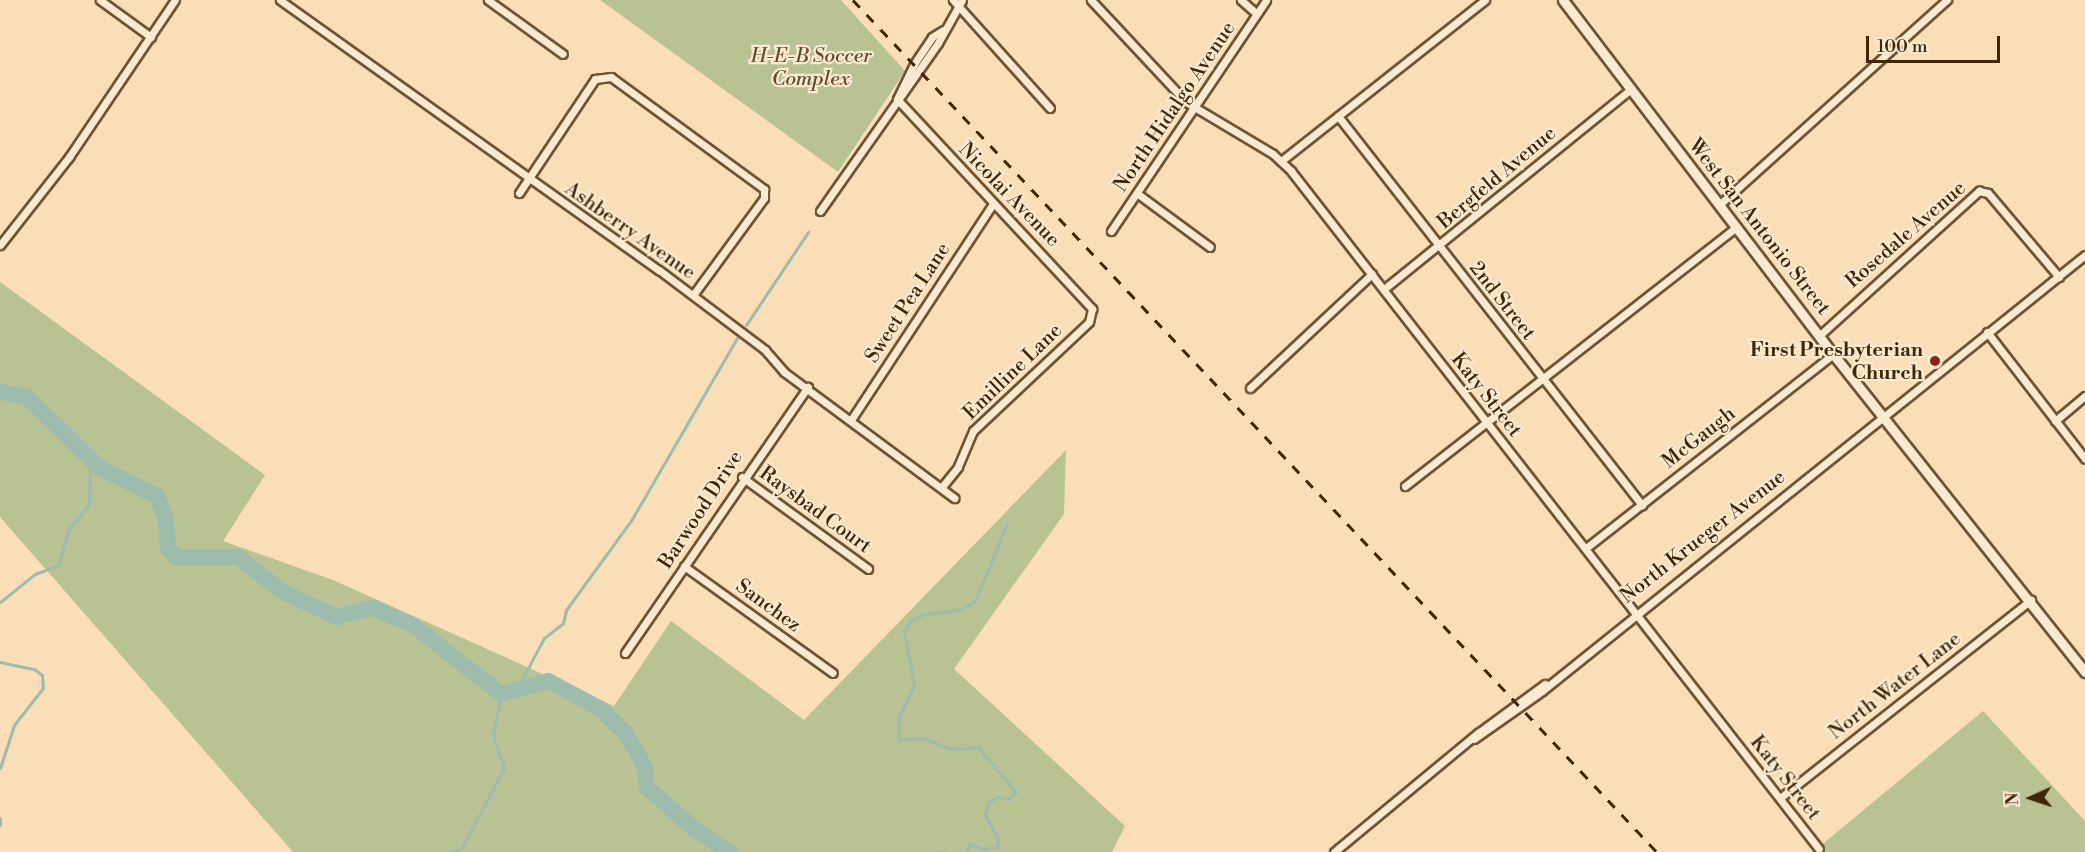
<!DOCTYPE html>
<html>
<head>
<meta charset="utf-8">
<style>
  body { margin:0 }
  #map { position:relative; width:2085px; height:852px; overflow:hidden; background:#f9deb8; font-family:"Libre Bodoni",serif }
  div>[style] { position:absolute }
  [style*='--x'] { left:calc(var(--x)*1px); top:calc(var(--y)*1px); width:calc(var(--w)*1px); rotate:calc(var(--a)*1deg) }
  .green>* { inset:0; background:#b8c293 }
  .stream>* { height:3px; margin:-1.5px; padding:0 1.5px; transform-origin:1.5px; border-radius:1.5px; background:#9ebcae }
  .river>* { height:16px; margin:-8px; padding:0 8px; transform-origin:8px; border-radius:8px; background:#9ebcae }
  .roads { filter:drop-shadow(2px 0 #6f5333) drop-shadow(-2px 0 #6f5333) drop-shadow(0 2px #6f5333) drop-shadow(0 -2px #6f5333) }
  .minor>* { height:7px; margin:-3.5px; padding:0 3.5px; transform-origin:3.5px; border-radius:3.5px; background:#fbead1 }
  .tertiary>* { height:9px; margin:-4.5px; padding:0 4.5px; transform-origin:4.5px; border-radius:4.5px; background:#fbead1 }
  .rail>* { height:3px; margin-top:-1.5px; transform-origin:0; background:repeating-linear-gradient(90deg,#412507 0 10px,transparent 0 20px) }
  .dots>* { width:16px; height:16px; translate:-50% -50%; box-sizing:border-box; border:3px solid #fbead1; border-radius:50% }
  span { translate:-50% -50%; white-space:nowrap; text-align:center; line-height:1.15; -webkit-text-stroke:4.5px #fbead1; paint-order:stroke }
  .park-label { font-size:20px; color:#5f4c2a; font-style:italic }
  .street-label { font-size:20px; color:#412507 }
  .poi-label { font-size:20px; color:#412507; font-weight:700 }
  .right { translate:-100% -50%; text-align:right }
  .north { position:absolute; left:2001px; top:768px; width:60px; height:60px; -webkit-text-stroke:4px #fbead1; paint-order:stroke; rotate:267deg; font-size:16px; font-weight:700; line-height:24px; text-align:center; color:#412507 }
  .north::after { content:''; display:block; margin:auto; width:21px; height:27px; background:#412507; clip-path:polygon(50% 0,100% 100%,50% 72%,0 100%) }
  .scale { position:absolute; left:1866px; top:36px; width:134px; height:27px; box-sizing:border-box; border:3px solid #412507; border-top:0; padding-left:8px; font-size:18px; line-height:21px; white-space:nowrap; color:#412507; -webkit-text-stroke:4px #fbead1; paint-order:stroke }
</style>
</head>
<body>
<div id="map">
  <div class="green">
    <i style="clip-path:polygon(600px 0,841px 0,905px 71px,838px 172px)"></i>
    <i style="clip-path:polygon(0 282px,265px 475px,223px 541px,333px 580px,614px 706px,671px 621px,804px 720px,1066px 450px,1064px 514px,954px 669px,1125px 826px,1112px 852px,293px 852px,0 517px)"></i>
    <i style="clip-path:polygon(1983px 711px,2085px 821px,2085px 852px,1813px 852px)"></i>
  </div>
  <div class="stream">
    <i style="--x:746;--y:325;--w:112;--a:-56.3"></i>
    <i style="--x:0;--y:602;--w:45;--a:-38.7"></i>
    <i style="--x:35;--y:574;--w:25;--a:-21"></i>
    <i style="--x:58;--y:565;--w:38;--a:-73"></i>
    <i style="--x:69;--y:529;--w:32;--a:-51"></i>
    <i style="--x:89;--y:504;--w:46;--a:-88.8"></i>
    <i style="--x:0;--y:662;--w:35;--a:12"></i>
    <i style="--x:34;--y:669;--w:10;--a:37"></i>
    <i style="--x:42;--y:675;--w:13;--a:86"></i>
    <i style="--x:43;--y:688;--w:47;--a:128.1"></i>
    <i style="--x:14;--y:725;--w:45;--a:108"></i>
    <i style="--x:516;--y:691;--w:60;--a:-62.2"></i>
    <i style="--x:544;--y:638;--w:24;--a:-38"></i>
    <i style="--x:563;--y:623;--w:13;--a:-77"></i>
    <i style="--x:566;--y:610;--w:112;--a:-54"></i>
    <i style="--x:632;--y:519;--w:209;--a:-59.9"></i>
    <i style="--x:0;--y:818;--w:7;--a:90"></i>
    <i style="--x:451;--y:852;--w:12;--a:-20"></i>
    <i style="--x:462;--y:848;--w:90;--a:-62.3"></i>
    <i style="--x:504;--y:768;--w:34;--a:-109"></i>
    <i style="--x:493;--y:736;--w:43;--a:-79.2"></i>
    <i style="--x:938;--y:852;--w:6;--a:0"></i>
    <i style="--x:967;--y:852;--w:9;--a:-77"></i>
    <i style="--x:969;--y:843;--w:14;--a:25"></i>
    <i style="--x:982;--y:849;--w:15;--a:-8"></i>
    <i style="--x:997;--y:847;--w:8;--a:-83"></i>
    <i style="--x:998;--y:839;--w:27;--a:-118"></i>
    <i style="--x:985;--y:815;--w:14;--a:-73"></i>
    <i style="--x:989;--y:802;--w:9;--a:-32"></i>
    <i style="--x:997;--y:797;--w:12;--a:9"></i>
    <i style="--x:1009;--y:799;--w:10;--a:-45"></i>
    <i style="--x:1016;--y:792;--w:59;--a:-130.2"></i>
    <i style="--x:978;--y:747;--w:28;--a:176"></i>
    <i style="--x:950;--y:749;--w:28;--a:-157"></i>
    <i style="--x:924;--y:738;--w:26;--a:178"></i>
    <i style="--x:898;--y:739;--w:22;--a:-87"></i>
    <i style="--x:899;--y:717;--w:35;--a:-65"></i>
    <i style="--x:914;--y:685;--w:55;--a:-100.5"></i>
    <i style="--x:904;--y:631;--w:12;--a:-59"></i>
    <i style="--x:910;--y:621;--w:16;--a:-27"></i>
    <i style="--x:924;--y:614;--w:35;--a:-7"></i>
    <i style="--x:959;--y:610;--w:18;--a:-29"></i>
    <i style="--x:975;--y:601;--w:83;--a:-67.4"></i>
  </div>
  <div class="river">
    <i style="--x:0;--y:392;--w:27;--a:10"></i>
    <i style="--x:27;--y:397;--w:102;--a:44.2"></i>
    <i style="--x:100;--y:468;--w:64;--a:26.2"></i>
    <i style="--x:157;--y:496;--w:26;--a:69"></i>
    <i style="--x:166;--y:520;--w:28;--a:86"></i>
    <i style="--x:168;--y:548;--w:12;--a:48"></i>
    <i style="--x:176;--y:557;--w:62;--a:0"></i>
    <i style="--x:238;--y:557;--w:57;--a:37.9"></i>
    <i style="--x:283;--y:592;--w:60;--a:24.8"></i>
    <i style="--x:337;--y:617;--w:38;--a:-14"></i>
    <i style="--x:374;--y:608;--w:44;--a:24.2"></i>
    <i style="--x:414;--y:626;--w:110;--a:38"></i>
    <i style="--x:501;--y:694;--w:49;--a:-15.5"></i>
    <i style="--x:548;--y:681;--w:60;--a:27.8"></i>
    <i style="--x:601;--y:709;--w:37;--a:45"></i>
    <i style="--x:627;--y:735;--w:38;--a:61"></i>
    <i style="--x:645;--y:768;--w:19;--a:84"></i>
    <i style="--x:647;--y:787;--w:63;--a:41.8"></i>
    <i style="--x:694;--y:829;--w:43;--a:32.6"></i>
  </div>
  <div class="roads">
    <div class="minor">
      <i style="--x:100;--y:0;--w:63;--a:36"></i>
      <i style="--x:280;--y:0;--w:465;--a:35.5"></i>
      <i style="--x:659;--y:270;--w:133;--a:37"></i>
      <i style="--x:765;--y:350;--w:29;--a:49"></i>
      <i style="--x:784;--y:372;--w:212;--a:36.5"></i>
      <i style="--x:488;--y:0;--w:92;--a:35.8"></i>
      <i style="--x:953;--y:0;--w:145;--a:48.1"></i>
      <i style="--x:1091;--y:0;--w:139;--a:47"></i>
      <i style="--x:1186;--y:102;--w:101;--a:30.9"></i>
      <i style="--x:1273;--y:154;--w:25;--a:43"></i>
      <i style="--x:1291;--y:171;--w:859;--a:52.09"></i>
      <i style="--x:1241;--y:0;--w:21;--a:41"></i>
      <i style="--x:897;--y:99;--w:287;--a:47.1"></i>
      <i style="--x:1092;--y:309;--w:13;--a:103"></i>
      <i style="--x:1089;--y:322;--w:159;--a:136.8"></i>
      <i style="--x:973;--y:431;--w:39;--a:113"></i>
      <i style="--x:958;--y:467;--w:26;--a:129"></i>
      <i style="--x:897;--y:99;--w:39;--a:-64"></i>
      <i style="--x:914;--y:64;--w:32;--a:-56"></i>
      <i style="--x:932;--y:37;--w:13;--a:-32"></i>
      <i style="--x:1338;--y:116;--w:494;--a:52"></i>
      <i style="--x:1281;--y:161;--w:260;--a:-38.3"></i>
      <i style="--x:519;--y:193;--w:137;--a:-56.3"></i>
      <i style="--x:595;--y:79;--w:16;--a:-7"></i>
      <i style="--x:611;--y:77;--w:190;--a:36.2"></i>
      <i style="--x:764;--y:189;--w:9;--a:90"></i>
      <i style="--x:764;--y:198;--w:120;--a:126.2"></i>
      <i style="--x:1138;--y:194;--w:89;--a:36.4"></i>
      <i style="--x:1719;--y:205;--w:307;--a:-42"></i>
      <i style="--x:820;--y:211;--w:205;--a:-54.9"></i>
      <i style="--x:938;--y:43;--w:49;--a:-60.8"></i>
      <i style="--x:1111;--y:231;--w:278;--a:-56.1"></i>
      <i style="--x:0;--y:245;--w:112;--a:-51.9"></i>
      <i style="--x:69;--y:157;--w:189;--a:-56"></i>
      <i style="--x:1384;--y:289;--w:316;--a:-39"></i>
      <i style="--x:1987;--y:332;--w:160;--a:52.3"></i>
      <i style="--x:1820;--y:335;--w:215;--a:-42.2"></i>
      <i style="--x:1979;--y:191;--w:9;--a:13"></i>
      <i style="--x:1988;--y:193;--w:110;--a:49.8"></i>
      <i style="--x:1250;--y:388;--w:167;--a:-43.1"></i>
      <i style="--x:851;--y:420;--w:258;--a:-56.7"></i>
      <i style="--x:2055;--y:421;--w:39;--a:-40"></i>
      <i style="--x:742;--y:477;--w:156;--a:36.1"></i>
      <i style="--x:1405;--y:486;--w:421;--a:-38"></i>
      <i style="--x:1586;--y:548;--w:314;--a:-38.1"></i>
      <i style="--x:684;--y:566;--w:183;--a:35.7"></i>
      <i style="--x:625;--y:653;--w:323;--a:-55.5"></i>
      <i style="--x:1474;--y:739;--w:83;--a:-35.2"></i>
      <i style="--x:1542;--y:691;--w:696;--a:-38.76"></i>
      <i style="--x:1780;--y:798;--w:320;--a:-38.3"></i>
      <i style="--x:1334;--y:852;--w:187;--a:-39.6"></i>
      <i style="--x:1478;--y:733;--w:83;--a:-36.2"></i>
    </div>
    <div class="tertiary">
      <i style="--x:1563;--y:0;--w:445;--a:52.7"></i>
      <i style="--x:1833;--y:354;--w:406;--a:51.6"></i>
    </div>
  </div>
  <div class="rail">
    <i style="--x:853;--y:0;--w:1171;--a:46.66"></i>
  </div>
  <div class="dots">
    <i style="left:1935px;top:361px;background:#8f2418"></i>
  </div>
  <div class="park-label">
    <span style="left:811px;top:68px">H-E-B Soccer<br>Complex</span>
  </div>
  <div class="street-label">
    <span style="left:1175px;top:107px;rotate:-56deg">North Hidalgo Avenue</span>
    <span style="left:1497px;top:178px;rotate:-40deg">Bergfeld Avenue</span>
    <span style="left:1009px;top:195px;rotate:46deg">Nicolai Avenue</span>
    <span style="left:1759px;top:227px;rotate:52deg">West San Antonio Street</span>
    <span style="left:630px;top:231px;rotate:35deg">Ashberry Avenue</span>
    <span style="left:1906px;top:235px;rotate:-41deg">Rosedale Avenue</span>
    <span style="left:1502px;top:301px;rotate:52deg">2nd Street</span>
    <span style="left:908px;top:303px;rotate:-57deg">Sweet Pea Lane</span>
    <span style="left:1013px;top:372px;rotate:-44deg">Emilline Lane</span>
    <span style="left:1486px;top:395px;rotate:52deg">Katy Street</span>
    <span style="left:1699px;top:438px;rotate:-38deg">McGaugh</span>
    <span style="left:701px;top:510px;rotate:-57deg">Barwood Drive</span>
    <span style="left:815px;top:510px;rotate:36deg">Raysbad Court</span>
    <span style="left:1703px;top:537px;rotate:-38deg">North Krueger Avenue</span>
    <span style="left:768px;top:606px;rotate:36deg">Sanchez</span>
    <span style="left:1895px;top:686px;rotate:-38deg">North Water Lane</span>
    <span style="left:1785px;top:778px;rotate:52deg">Katy Street</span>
  </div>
  <div class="poi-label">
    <span class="right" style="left:1923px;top:362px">First Presbyterian<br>Church</span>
  </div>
  <div class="north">N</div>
  <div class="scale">100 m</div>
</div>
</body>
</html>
